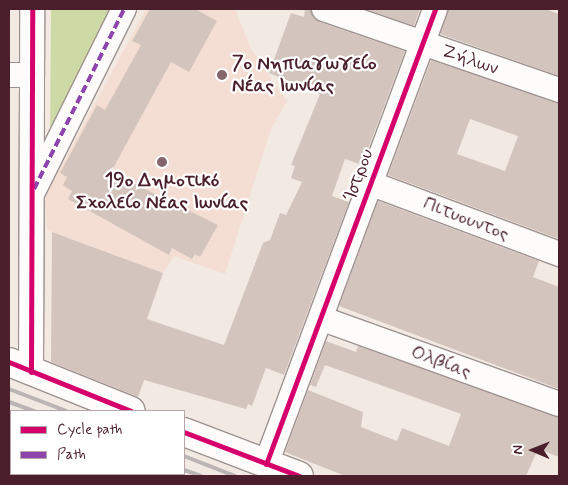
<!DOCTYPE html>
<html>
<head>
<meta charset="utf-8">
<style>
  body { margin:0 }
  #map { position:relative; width:568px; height:485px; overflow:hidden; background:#f2eae2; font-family:Mynerve,sans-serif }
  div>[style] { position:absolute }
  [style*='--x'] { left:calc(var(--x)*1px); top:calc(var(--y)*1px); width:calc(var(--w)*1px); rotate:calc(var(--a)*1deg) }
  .built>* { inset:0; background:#f4ddd2 }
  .green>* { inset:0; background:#cedaa6 }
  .building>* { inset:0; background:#d3c5be }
  .roads { filter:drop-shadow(1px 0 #9d9290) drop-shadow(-1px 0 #9d9290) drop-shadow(0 1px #9d9290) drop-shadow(0 -1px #9d9290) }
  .street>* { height:24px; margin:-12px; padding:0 12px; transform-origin:12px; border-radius:12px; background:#fdfcfb }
  .secondary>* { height:28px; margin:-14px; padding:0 14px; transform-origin:14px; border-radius:14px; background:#fdfcfb }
  .rail>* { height:4px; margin:-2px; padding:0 2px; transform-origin:2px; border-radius:2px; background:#bbb4b5 }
  .quiet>* { height:4px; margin-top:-2px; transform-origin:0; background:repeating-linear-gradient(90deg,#8e44ad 0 8px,transparent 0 12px) }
  .cycleway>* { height:5px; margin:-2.5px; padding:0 2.5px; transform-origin:2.5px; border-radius:2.5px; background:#d6006c }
  .dots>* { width:14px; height:14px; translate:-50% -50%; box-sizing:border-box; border:2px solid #fff; border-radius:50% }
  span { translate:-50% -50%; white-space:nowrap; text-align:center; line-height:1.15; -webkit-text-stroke:4.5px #fff; paint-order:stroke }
  .street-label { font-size:19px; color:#4a1f2b }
  .poi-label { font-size:19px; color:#4a1f2b; font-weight:700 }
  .left { translate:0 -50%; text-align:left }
  .frame { position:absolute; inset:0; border:10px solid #4a1f2b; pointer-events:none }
  .legend { position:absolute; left:10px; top:410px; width:175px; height:65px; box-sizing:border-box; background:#fff; border:1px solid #b7a5aa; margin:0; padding:6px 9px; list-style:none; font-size:15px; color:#4a1f2b }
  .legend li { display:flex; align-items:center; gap:10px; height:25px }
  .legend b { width:25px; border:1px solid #b7a5aa }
  .north { position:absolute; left:508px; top:425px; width:50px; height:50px; -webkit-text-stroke:4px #fff; paint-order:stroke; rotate:271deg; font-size:14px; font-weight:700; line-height:20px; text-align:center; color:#4a1f2b }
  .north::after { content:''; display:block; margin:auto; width:18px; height:22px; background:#4a1f2b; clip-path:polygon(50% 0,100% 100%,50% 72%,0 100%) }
</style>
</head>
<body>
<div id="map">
  <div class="built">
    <i style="clip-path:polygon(146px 9px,235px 9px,251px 49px,287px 101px,271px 129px,225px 274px,174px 256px,163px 273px,47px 230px,45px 196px)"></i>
  </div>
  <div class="green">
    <i style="clip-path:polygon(51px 9px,137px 9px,64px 147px,50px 146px)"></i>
  </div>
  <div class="building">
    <i style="clip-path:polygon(150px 9px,195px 9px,217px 21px,189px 72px,171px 62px,111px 172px,218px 225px,200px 257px,195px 254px,192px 259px,172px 248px,169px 255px,68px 199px,72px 191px,63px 185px,67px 177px,60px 173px,97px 105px,105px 110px,141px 45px,132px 41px)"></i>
    <i style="clip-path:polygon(305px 9px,311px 9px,320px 22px,405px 51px,362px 165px,345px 159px,332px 196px,349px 202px,284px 375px,266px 368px,252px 406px,248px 404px,246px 409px,144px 380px,138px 397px,51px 362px,52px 232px,163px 273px,147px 319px,224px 345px,263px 243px,270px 240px,280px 213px,286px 215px,302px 182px,291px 178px,295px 166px,291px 165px,320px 94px,269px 73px,291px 13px,304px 17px)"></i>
    <i style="clip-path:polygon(365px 9px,420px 9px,414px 26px)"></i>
    <i style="clip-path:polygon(448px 9px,545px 9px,559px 14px,559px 76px,440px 34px)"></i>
    <i style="clip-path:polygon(evenodd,431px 60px,559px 103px,559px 239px,388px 175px,431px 60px,470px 119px,518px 136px,505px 171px,457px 154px,470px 119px)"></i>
    <i style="clip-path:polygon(378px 201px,539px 261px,533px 277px,559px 287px,559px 389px,339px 306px)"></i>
    <i style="clip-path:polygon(326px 341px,356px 352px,358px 346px,559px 417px,559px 457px,538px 449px,526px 476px,345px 476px,285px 452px,308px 390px,363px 412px,361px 427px,397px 441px,402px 428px,449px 446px,461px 414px,325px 365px,316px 387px,310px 385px)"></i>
  </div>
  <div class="roads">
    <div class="street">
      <i style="--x:324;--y:9;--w:249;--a:19"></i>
      <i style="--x:9;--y:75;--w:23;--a:0"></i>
      <i style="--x:372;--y:184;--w:200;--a:20.5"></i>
      <i style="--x:34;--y:190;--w:202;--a:-63.6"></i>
      <i style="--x:323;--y:319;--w:251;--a:19.8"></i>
      <i style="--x:31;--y:372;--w:363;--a:-89.8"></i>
      <i style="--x:266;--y:464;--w:485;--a:-69.6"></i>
    </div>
    <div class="secondary">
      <i style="--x:9;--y:362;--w:131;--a:21.9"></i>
      <i style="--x:184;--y:432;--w:123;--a:20.9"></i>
      <i style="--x:9;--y:442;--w:2;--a:27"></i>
      <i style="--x:90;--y:474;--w:7;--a:16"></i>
    </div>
  </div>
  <div class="rail">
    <i style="--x:9;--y:389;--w:61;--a:21.1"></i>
    <i style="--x:9;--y:402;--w:27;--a:20"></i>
    <i style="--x:184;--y:456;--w:55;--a:21.4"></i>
    <i style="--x:184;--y:470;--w:18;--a:19"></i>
  </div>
  <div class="quiet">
    <i style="--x:34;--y:189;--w:201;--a:-63.4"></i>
  </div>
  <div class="cycleway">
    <i style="--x:9;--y:362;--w:131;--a:21.9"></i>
    <i style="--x:31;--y:372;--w:363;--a:-89.8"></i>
    <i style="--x:184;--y:432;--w:123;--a:20.9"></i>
    <i style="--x:266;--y:464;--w:485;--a:-69.6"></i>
  </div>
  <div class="dots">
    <i style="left:222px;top:75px;background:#85666b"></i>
    <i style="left:162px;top:162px;background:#85666b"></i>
  </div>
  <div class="street-label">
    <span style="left:470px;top:60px;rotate:19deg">Ζήλων</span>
    <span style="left:359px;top:175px;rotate:-70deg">Ίστρου</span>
    <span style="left:466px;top:219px;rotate:21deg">Πιτυουντος</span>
    <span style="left:441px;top:362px;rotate:20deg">Ολβίας</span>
  </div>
  <div class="poi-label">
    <span class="left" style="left:232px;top:75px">7ο Νηπιαγωγείο<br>Νέας Ιωνίας</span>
    <span style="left:162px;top:192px">19ο Δημοτικό<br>Σχολείο Νέας Ιωνίας</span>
  </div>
  <div class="frame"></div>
  <ul class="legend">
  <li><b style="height:6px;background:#d6006c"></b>Cycle path</li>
  <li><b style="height:6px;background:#8e44ad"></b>Path</li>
  </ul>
  <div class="north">N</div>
</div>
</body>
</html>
